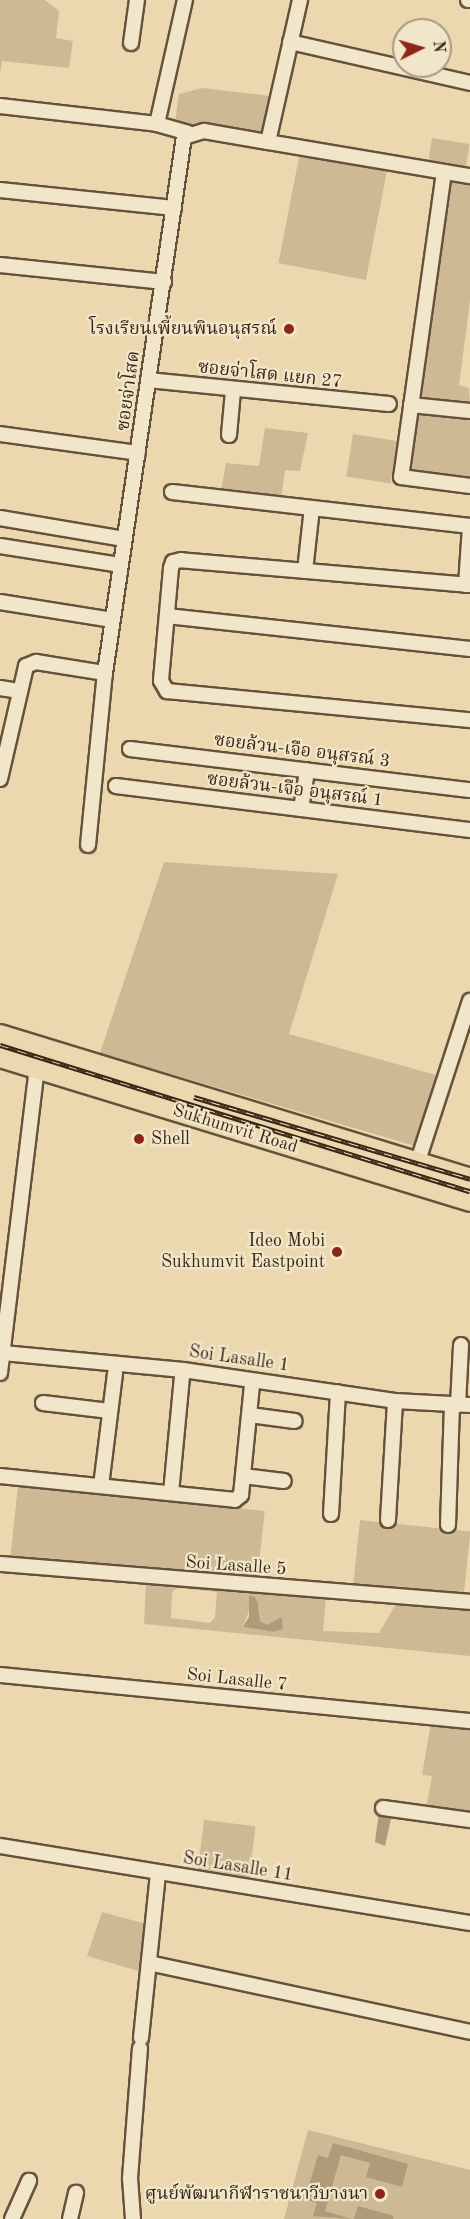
<!DOCTYPE html>
<html>
<head>
<meta charset="utf-8">
<style>
  body { margin:0 }
  #map { position:relative; width:470px; height:2219px; overflow:hidden; background:#ebd8ae; font-family:"Old Standard TT","Noto Serif Thai",serif }
  div>[style] { position:absolute }
  [style*='--x'] { left:calc(var(--x)*1px); top:calc(var(--y)*1px); width:calc(var(--w)*1px); rotate:calc(var(--a)*1deg) }
  .green>* { inset:0; background:#cdba94; transform-origin:0 0 }
  .water>* { inset:0; background:#af9b7a }
  .roads { filter:drop-shadow(2px 0 #66523c) drop-shadow(-2px 0 #66523c) drop-shadow(0 2px #66523c) drop-shadow(0 -2px #66523c) }
  .minor>* { height:14px; margin:-7px; padding:0 7px; transform-origin:7px; border-radius:7px; background:#f2e6ca }
  .highway>* { height:20px; margin:-10px; padding:0 10px; transform-origin:10px; border-radius:10px; background:#ebd8ae }
  .rail>* { height:5px; margin-top:-2.5px; transform-origin:0; background:repeating-linear-gradient(90deg,#f2e6ca 0 9px,#3a2516 0 18px); box-sizing:border-box; border-block:2px solid #3a2516 }
  .dots>* { width:16px; height:16px; translate:-50% -50%; box-sizing:border-box; border:3px solid #f2e6ca; border-radius:50% }
  span { translate:-50% -50%; white-space:nowrap; text-align:center; line-height:1.15; -webkit-text-stroke:4.5px #f2e6ca; paint-order:stroke }
  .poi-label { font-size:18px; color:#3a2516 }
  .right { translate:-100% -50%; text-align:right }
  .left { translate:0 -50%; text-align:left }
  .street-label { font-size:18px; color:#3a2516 }
  .north { position:absolute; left:392px; top:18px; width:60px; height:60px; box-sizing:border-box; background:#f2e6ca; border:2px solid #a89982; border-radius:50%; rotate:85deg; font-size:16px; font-weight:700; line-height:24px; text-align:center; color:#3a2516 }
  .north::after { content:''; display:block; margin:auto; width:21px; height:27px; background:#8f2418; clip-path:polygon(50% 0,100% 100%,50% 72%,0 100%) }
</style>
</head>
<body>
<div id="map">
  <div class="green">
    <i style="clip-path:polygon(0 0,45px 0,59px 11px,56px 38px,73px 41px,69px 68px,2px 61px,0 73px)"></i>
    <i style="clip-path:polygon(202px 88px,270px 96px,262px 136px,175px 122px,179px 94px)"></i>
    <i style="left:432px;top:138px;width:38px;height:27px;rotate:9deg"></i>
    <i style="left:300px;top:152px;width:89px;height:113px;rotate:11deg"></i>
    <i style="clip-path:polygon(448px 178px,470px 181px,470px 301px,459px 385px,469px 388px,470px 407px,414px 401px)"></i>
    <i style="clip-path:polygon(414px 412px,470px 417px,470px 482px,405px 473px)"></i>
    <i style="clip-path:polygon(265px 428px,308px 433px,300px 471px,285px 470px,281px 499px,221px 491px,226px 463px,259px 466px)"></i>
    <i style="left:353px;top:434px;width:45px;height:43px;rotate:9deg"></i>
    <i style="clip-path:polygon(164px 862px,338px 874px,289px 1034px,436px 1075px,415px 1146px,100px 1053px)"></i>
    <i style="left:18px;top:1485px;width:248px;height:76px;rotate:6deg"></i>
    <i style="left:360px;top:1520px;width:111px;height:68px;rotate:6deg"></i>
    <i style="clip-path:polygon(evenodd,146px 1583px,326px 1598px,323px 1631px,379px 1633px,396px 1604px,470px 1609px,470px 1656px,144px 1624px,146px 1583px,177px 1588px,217px 1592px,215px 1617px,210px 1623px,171px 1618px,172px 1592px,177px 1588px,146px 1583px,258px 1604px,260px 1621px,267px 1626px,282px 1617px,283px 1629px,274px 1632px,243px 1627px,250px 1608px,258px 1604px)"></i>
    <i style="clip-path:polygon(431px 1723px,470px 1726px,470px 1816px,426px 1809px,432px 1776px,422px 1775px)"></i>
    <i style="left:204px;top:1820px;width:52px;height:54px;rotate:7deg"></i>
    <i style="clip-path:polygon(102px 1912px,146px 1924px,142px 1972px,87px 1956px)"></i>
    <i style="clip-path:polygon(308px 2130px,470px 2170px,470px 2219px,284px 2219px)"></i>
  </div>
  <div class="water">
    <i style="clip-path:polygon(249px 1596px,255px 1597px,258px 1604px,260px 1621px,267px 1625px,282px 1617px,283px 1629px,274px 1632px,243px 1627px,249px 1617px)"></i>
    <i style="clip-path:polygon(379px 1812px,392px 1814px,385px 1846px,375px 1842px)"></i>
    <i style="clip-path:polygon(333px 2143px,408px 2164px,402px 2187px,366px 2177px,370px 2163px,341px 2155px,325px 2211px,351px 2219px,313px 2216px,317px 2203px,305px 2199px,318px 2155px,328px 2158px)"></i>
    <i style="clip-path:polygon(358px 2206px,394px 2216px,393px 2219px,354px 2219px)"></i>
  </div>
  <div class="roads">
    <div class="minor">
      <i style="--x:468;--y:0;--w:2;--a:0"></i>
      <i style="--x:290;--y:42;--w:185;--a:12.8"></i>
      <i style="--x:131;--y:43;--w:43;--a:-82.1"></i>
      <i style="--x:0;--y:106;--w:158;--a:6.5"></i>
      <i style="--x:157;--y:124;--w:32;--a:16"></i>
      <i style="--x:157;--y:124;--w:127;--a:-77.3"></i>
      <i style="--x:268;--y:142;--w:205;--a:9.6"></i>
      <i style="--x:444;--y:172;--w:308;--a:98"></i>
      <i style="--x:401;--y:477;--w:70;--a:7.4"></i>
      <i style="--x:0;--y:190;--w:175;--a:5.9"></i>
      <i style="--x:0;--y:265;--w:165;--a:5.9"></i>
      <i style="--x:148;--y:380;--w:242;--a:5.7"></i>
      <i style="--x:411;--y:405;--w:59;--a:5.8"></i>
      <i style="--x:0;--y:434;--w:139;--a:7.8"></i>
      <i style="--x:229;--y:435;--w:44;--a:-84.8"></i>
      <i style="--x:172;--y:492;--w:300;--a:6.5"></i>
      <i style="--x:0;--y:518;--w:126;--a:9.6"></i>
      <i style="--x:0;--y:546;--w:121;--a:9"></i>
      <i style="--x:305;--y:571;--w:63;--a:-83.7"></i>
      <i style="--x:466;--y:585;--w:59;--a:-86.1"></i>
      <i style="--x:470;--y:585;--w:290;--a:-175.1"></i>
      <i style="--x:181;--y:560;--w:8;--a:166"></i>
      <i style="--x:173;--y:562;--w:6;--a:108"></i>
      <i style="--x:171;--y:568;--w:113;--a:95.1"></i>
      <i style="--x:161;--y:681;--w:12;--a:59"></i>
      <i style="--x:167;--y:691;--w:304;--a:5.5"></i>
      <i style="--x:0;--y:602;--w:114;--a:9.1"></i>
      <i style="--x:167;--y:616;--w:305;--a:6.2"></i>
      <i style="--x:0;--y:688;--w:20;--a:9"></i>
      <i style="--x:130;--y:749;--w:342;--a:6.9"></i>
      <i style="--x:0;--y:779;--w:116;--a:-77"></i>
      <i style="--x:26;--y:666;--w:11;--a:-22"></i>
      <i style="--x:36;--y:662;--w:70;--a:9.1"></i>
      <i style="--x:116;--y:786;--w:357;--a:7.1"></i>
      <i style="--x:301;--y:809;--w:39;--a:-81"></i>
      <i style="--x:88;--y:845;--w:173;--a:-84.4"></i>
      <i style="--x:105;--y:673;--w:542;--a:-81.62"></i>
      <i style="--x:184;--y:137;--w:21;--a:-17"></i>
      <i style="--x:204;--y:131;--w:65;--a:9.8"></i>
      <i style="--x:268;--y:142;--w:146;--a:-77.3"></i>
      <i style="--x:415;--y:1170;--w:178;--a:-72"></i>
      <i style="--x:3;--y:1353;--w:181;--a:5.4"></i>
      <i style="--x:183;--y:1370;--w:214;--a:8.3"></i>
      <i style="--x:395;--y:1401;--w:75;--a:3.1"></i>
      <i style="--x:0;--y:1373;--w:307;--a:-83.1"></i>
      <i style="--x:43;--y:1403;--w:67;--a:6.8"></i>
      <i style="--x:458;--y:1405;--w:60;--a:-87.1"></i>
      <i style="--x:250;--y:1415;--w:45;--a:7.6"></i>
      <i style="--x:0;--y:1476;--w:236;--a:5.8"></i>
      <i style="--x:235;--y:1500;--w:8;--a:-40"></i>
      <i style="--x:241;--y:1495;--w:111;--a:-84.3"></i>
      <i style="--x:243;--y:1476;--w:41;--a:7"></i>
      <i style="--x:101;--y:1486;--w:114;--a:-82.9"></i>
      <i style="--x:171;--y:1493;--w:117;--a:-84.6"></i>
      <i style="--x:331;--y:1514;--w:122;--a:-86.7"></i>
      <i style="--x:388;--y:1520;--w:119;--a:-86.6"></i>
      <i style="--x:448;--y:1525;--w:120;--a:-88.1"></i>
      <i style="--x:0;--y:1564;--w:472;--a:4.6"></i>
      <i style="--x:0;--y:1675;--w:472;--a:5.6"></i>
      <i style="--x:383;--y:1808;--w:88;--a:7.9"></i>
      <i style="--x:0;--y:1846;--w:476;--a:9.3"></i>
      <i style="--x:149;--y:1963;--w:328;--a:12.1"></i>
      <i style="--x:141;--y:2038;--w:166;--a:-84.1"></i>
      <i style="--x:12;--y:2219;--w:42;--a:-65.9"></i>
      <i style="--x:70;--y:2219;--w:27;--a:-77"></i>
      <i style="--x:133;--y:2219;--w:41;--a:-94.2"></i>
      <i style="--x:130;--y:2178;--w:130;--a:-85.6"></i>
    </div>
    <div class="highway">
      <i style="--x:0;--y:1035;--w:492;--a:17"></i>
      <i style="--x:0;--y:1057;--w:492;--a:17"></i>
    </div>
  </div>
  <div class="rail">
    <i style="--x:0;--y:1045;--w:492;--a:17.3"></i>
    <i style="--x:194;--y:1097;--w:288;--a:16.5"></i>
  </div>
  <div class="dots">
    <i style="left:289px;top:329px;background:#8f2418"></i>
    <i style="left:139px;top:1139px;background:#8f2418"></i>
    <i style="left:337px;top:1252px;background:#8f2418"></i>
    <i style="left:380px;top:2194px;background:#8f2418"></i>
  </div>
  <div class="poi-label">
    <span class="right" style="left:277px;top:329px">โรงเรียนเพี้ยนพินอนุสรณ์</span>
    <span class="left" style="left:151px;top:1139px">Shell</span>
    <span class="right" style="left:325px;top:1252px">Ideo Mobi<br>Sukhumvit Eastpoint</span>
    <span class="right" style="left:368px;top:2194px">ศูนย์พัฒนากีฬาราชนาวีบางนา</span>
  </div>
  <div class="street-label">
    <span style="left:270px;top:375px;rotate:6deg">ซอยจ่าโสด แยก 27</span>
    <span style="left:129px;top:391px;rotate:-82deg">ซอยจ่าโสด</span>
    <span style="left:302px;top:751px;rotate:7deg">ซอยล้วน-เจือ อนุสรณ์ 3</span>
    <span style="left:295px;top:790px;rotate:7deg">ซอยล้วน-เจือ อนุสรณ์ 1</span>
    <span style="left:235px;top:1129px;rotate:17deg">Sukhumvit Road</span>
    <span style="left:239px;top:1359px;rotate:8deg">Soi Lasalle 1</span>
    <span style="left:236px;top:1566px;rotate:4deg">Soi Lasalle 5</span>
    <span style="left:237px;top:1680px;rotate:6deg">Soi Lasalle 7</span>
    <span style="left:238px;top:1867px;rotate:9deg">Soi Lasalle 11</span>
  </div>
  <div class="north">N</div>
</div>
</body>
</html>
